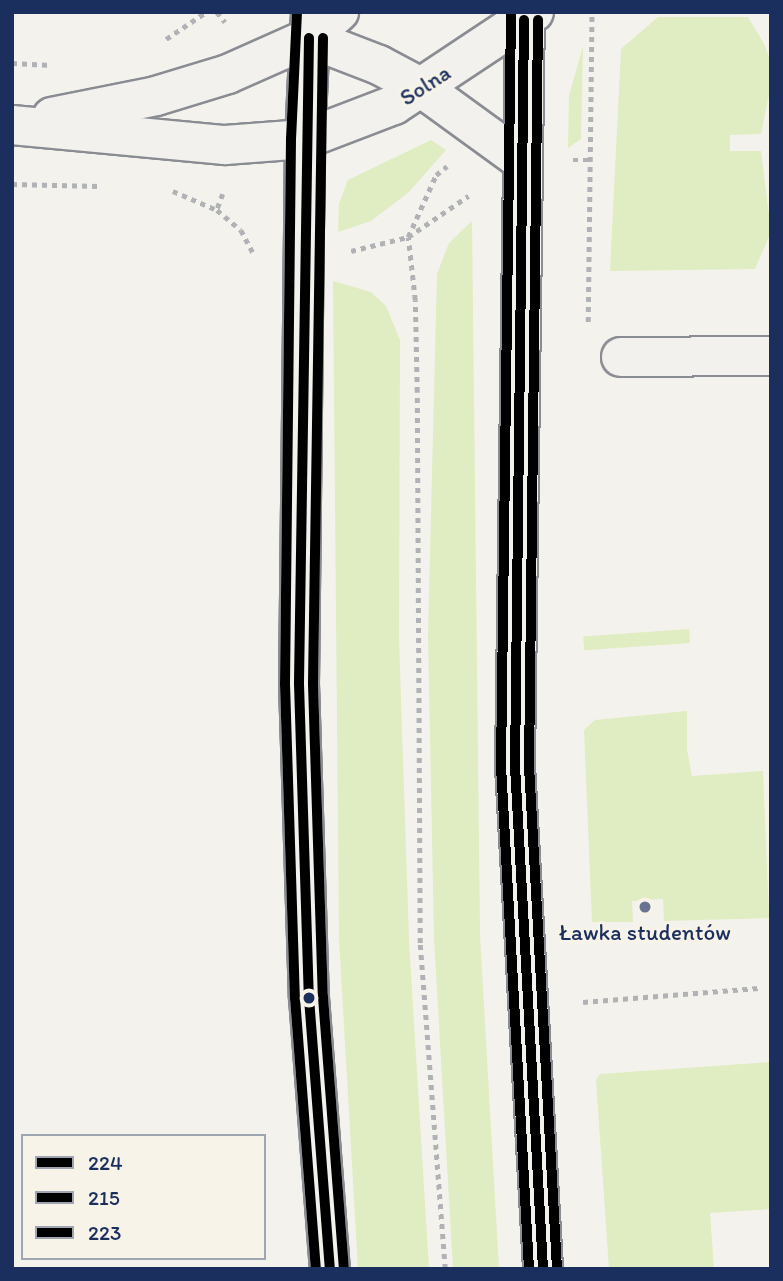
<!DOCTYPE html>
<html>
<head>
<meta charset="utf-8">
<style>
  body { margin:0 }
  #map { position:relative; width:783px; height:1281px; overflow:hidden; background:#f4f2ec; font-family:Itim,sans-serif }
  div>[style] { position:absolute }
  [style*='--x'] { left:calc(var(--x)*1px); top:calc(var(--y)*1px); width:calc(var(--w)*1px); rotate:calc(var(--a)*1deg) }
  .green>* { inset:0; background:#e0ecc1; transform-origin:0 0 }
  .path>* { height:4.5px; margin-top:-2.25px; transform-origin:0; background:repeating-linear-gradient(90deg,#b1b2b5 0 5px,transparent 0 10px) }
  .roads { filter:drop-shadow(2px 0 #898c92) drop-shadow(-2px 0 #898c92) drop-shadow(0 2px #898c92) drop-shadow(0 -2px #898c92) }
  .minor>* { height:38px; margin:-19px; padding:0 19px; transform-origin:19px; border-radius:19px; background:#f2f1ed }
  .tertiary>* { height:38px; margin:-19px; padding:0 19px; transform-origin:19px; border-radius:19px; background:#f2f1ed }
  .bus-1>* { height:10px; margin:-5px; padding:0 5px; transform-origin:5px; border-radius:5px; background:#000 }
  .bus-2>* { height:10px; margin:-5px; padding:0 5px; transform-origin:5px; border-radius:5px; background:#000 }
  .bus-3>* { height:10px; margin:-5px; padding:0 5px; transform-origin:5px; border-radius:5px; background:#000 }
  .dots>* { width:19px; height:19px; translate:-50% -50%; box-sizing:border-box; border:4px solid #f7f3e8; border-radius:50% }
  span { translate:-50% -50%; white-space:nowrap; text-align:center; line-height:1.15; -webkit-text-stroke:6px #f7f3e8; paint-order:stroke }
  .street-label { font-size:23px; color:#1b2f5e }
  .poi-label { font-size:23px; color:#1b2f5e }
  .frame { position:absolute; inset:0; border:14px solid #1b2f5e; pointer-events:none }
  .legend { position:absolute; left:21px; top:1134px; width:245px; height:126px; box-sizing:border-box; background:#f7f3e8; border:2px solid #9fa5b1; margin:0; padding:9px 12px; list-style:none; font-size:21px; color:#1b2f5e }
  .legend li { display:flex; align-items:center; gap:14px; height:35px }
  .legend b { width:35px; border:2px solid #9fa5b1 }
</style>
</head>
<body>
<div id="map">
  <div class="green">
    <i style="clip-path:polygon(658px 17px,748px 17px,764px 44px,771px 62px,771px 85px,761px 134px,730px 135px,730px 151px,761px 151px,771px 232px,755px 269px,610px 271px,621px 49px)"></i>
    <i style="clip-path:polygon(583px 46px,581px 139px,568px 148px,569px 96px)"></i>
    <i style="clip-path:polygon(431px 140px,446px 150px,409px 192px,371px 221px,338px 232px,339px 204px,348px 180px)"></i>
    <i style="clip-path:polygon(472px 221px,480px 935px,499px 1269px,453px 1269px,434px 938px,428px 635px,437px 274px,449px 243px)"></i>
    <i style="clip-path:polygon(333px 281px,371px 292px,386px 306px,400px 340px,399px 638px,409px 941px,429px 1269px,358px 1269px,339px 938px)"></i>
    <i style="left:689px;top:629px;width:14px;height:106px;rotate:86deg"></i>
    <i style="clip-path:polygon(687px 711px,687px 750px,692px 776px,763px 771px,769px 918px,664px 921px,663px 899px,632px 901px,633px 922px,592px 922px,584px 730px,595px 720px)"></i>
    <i style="clip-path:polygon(771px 1062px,771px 1209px,710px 1213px,714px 1269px,609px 1269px,596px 1080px,600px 1074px)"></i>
  </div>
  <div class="path">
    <i style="--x:217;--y:12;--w:13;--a:51"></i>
    <i style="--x:166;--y:39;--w:48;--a:-34"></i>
    <i style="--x:12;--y:63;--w:39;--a:3"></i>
    <i style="--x:573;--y:160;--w:17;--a:0"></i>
    <i style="--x:12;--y:184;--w:87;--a:1.3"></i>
    <i style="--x:173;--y:191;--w:48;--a:23.4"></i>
    <i style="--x:223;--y:194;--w:17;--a:111"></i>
    <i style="--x:217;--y:210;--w:31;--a:40"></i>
    <i style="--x:241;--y:230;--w:26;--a:62"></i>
    <i style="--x:351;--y:251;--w:59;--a:-13.8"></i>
    <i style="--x:408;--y:237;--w:73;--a:-34.3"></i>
    <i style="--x:588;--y:322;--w:310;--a:-89.3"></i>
    <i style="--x:583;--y:1002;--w:176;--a:-4.6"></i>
    <i style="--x:445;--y:1269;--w:327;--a:-94.4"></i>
    <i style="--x:420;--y:943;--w:551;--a:-90.31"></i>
    <i style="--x:417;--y:392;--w:92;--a:-91.2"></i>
    <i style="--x:415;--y:300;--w:63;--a:-96.3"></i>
    <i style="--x:408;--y:237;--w:68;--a:-65.7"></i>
    <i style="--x:436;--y:175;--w:14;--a:-39"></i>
  </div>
  <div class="roads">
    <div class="minor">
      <i style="--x:621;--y:357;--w:150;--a:-0.4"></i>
    </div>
    <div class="tertiary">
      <i style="--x:311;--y:12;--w:127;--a:92.7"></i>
      <i style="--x:305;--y:139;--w:545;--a:90.63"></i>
      <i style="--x:299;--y:684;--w:314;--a:88.2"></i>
      <i style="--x:309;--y:998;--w:272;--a:85.6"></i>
      <i style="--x:525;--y:12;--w:754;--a:90.76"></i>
      <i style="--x:515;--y:766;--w:504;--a:86.81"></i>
      <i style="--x:309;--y:38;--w:75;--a:21.1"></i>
      <i style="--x:379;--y:65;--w:49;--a:28.1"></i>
      <i style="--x:422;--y:88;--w:122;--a:36"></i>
      <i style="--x:52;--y:117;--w:106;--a:-11.4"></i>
      <i style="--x:156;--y:96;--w:75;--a:-17"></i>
      <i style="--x:228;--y:74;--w:89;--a:-24"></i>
      <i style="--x:309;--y:38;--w:40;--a:-41"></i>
      <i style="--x:12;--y:125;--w:214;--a:5.4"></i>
      <i style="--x:225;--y:145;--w:80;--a:-4.3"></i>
      <i style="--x:305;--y:139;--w:95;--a:-20.9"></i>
      <i style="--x:394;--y:105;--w:168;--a:-33.6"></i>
    </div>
  </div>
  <div class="bus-1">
    <i style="--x:524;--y:20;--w:746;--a:90.69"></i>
    <i style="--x:515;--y:766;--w:504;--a:86.81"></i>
    <i style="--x:309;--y:38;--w:646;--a:90.89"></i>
    <i style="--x:299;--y:684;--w:314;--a:88.2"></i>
    <i style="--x:309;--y:998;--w:272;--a:85.6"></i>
  </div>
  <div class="bus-2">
    <i style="--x:297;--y:12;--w:127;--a:92.7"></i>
    <i style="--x:291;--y:139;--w:545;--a:90.63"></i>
    <i style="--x:285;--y:684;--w:314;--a:88.2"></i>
    <i style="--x:295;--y:998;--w:272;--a:85.6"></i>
    <i style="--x:511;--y:12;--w:754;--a:90.76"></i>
    <i style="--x:501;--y:766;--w:504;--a:86.81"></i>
  </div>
  <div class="bus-3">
    <i style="--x:538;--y:20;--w:746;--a:90.69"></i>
    <i style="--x:529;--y:766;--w:503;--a:86.81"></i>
    <i style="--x:323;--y:38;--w:646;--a:90.89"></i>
    <i style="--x:313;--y:684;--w:313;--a:88.2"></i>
    <i style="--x:323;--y:997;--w:272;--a:85.6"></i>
  </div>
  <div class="dots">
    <i style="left:645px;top:907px;background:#677390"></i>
    <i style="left:309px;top:998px;background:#1b2f5e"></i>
  </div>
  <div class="street-label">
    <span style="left:425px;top:85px;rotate:-33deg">Solna</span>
  </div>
  <div class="poi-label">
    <span style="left:645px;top:932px">Ławka studentów</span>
  </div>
  <div class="frame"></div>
  <ul class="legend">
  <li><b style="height:9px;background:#000"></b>224</li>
  <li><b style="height:9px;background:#000"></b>215</li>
  <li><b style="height:9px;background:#000"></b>223</li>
  </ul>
</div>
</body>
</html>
